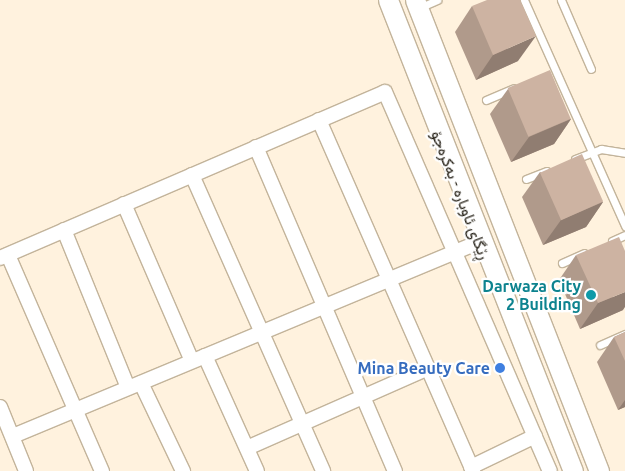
<!DOCTYPE html>
<html>
<head>
<meta charset="utf-8">
<style>
  body { margin:0 }
  #map { position:relative; width:625px; height:471px; overflow:hidden; background:#fff2de; font-family:Ubuntu,Vazirmatn,sans-serif }
  div>[style] { position:absolute }
  [style*='--x'] { left:calc(var(--x)*1px); top:calc(var(--y)*1px); width:calc(var(--w)*1px); rotate:calc(var(--a)*1deg) }
  .roads { filter:drop-shadow(1px 0 #c3b49b) drop-shadow(-1px 0 #c3b49b) drop-shadow(0 1px #c3b49b) drop-shadow(0 -1px #c3b49b) }
  .service>* { height:7px; margin:-3.5px; padding:0 3.5px; transform-origin:3.5px; border-radius:3.5px; background:#fff }
  .minor>* { height:14px; margin:-7px; padding:0 7px; transform-origin:7px; border-radius:7px; background:#fff }
  .secondary>* { height:19px; margin:-9.5px; padding:0 9.5px; transform-origin:9.5px; border-radius:9.5px; background:#fff }
  .wall>* { inset:0; background:#b09a8b }
  .shaded-wall>* { inset:0; background:#907d71 }
  .building>* { inset:0; background:#cdb3a2; transform-origin:0 0 }
  .dots>* { width:14px; height:14px; translate:-50% -50%; box-sizing:border-box; border:2px solid #fff; border-radius:50% }
  span { translate:-50% -50%; white-space:nowrap; text-align:center; line-height:1.15; -webkit-text-stroke:4.5px #fff; paint-order:stroke }
  .street-label { font-size:16px; color:#241f15 }
  .culture-label { font-size:16px; color:#0d838f; font-weight:700 }
  .right { translate:-100% -50%; text-align:right }
  .shop-label { font-size:16px; color:#366cbe; font-weight:700 }
</style>
</head>
<body>
<div id="map">
  <div class="roads">
    <div class="service">
      <i style="--x:524;--y:0;--w:248;--a:65.9"></i>
      <i style="--x:561;--y:0;--w:75;--a:66.5"></i>
      <i style="--x:419;--y:8;--w:20;--a:-24"></i>
      <i style="--x:486;--y:100;--w:30;--a:-23"></i>
      <i style="--x:575;--y:159;--w:28;--a:-21"></i>
      <i style="--x:601;--y:149;--w:24;--a:9"></i>
      <i style="--x:526;--y:179;--w:22;--a:-21"></i>
      <i style="--x:612;--y:241;--w:14;--a:-25"></i>
      <i style="--x:562;--y:263;--w:24;--a:-24"></i>
      <i style="--x:600;--y:345;--w:27;--a:-24"></i>
    </div>
    <div class="minor">
      <i style="--x:319;--y:120;--w:383;--a:66.3"></i>
      <i style="--x:256;--y:147;--w:353;--a:66.8"></i>
      <i style="--x:192;--y:175;--w:324;--a:66.1"></i>
      <i style="--x:124;--y:204;--w:171;--a:66.6"></i>
      <i style="--x:64;--y:230;--w:170;--a:67.9"></i>
      <i style="--x:8;--y:255;--w:236;--a:66.5"></i>
      <i style="--x:0;--y:258;--w:419;--a:-23.3"></i>
      <i style="--x:385;--y:92;--w:413;--a:66.5"></i>
      <i style="--x:205;--y:356;--w:126;--a:65.7"></i>
      <i style="--x:141;--y:383;--w:98;--a:64.5"></i>
      <i style="--x:0;--y:407;--w:69;--a:67.9"></i>
      <i style="--x:13;--y:436;--w:505;--a:-22.6"></i>
      <i style="--x:247;--y:448;--w:198;--a:-23.8"></i>
      <i style="--x:471;--y:467;--w:71;--a:-25.8"></i>
    </div>
    <div class="secondary">
      <i style="--x:388;--y:0;--w:506;--a:68.56"></i>
      <i style="--x:415;--y:0;--w:506;--a:68.66"></i>
    </div>
  </div>
  <div class="wall">
    <i style="clip-path:polygon(472px 6px,518px 61px,476px 80px,455px 32px)"></i>
    <i style="clip-path:polygon(508px 89px,571px 119px,554px 144px,511px 162px,490px 114px)"></i>
    <i style="clip-path:polygon(540px 172px,603px 202px,586px 227px,543px 245px,522px 197px)"></i>
    <i style="clip-path:polygon(576px 255px,623px 310px,580px 329px,559px 280px)"></i>
    <i style="clip-path:polygon(625px 332px,625px 407px,618px 410px,597px 362px,614px 337px)"></i>
  </div>
  <div class="shaded-wall">
    <i style="clip-path:polygon(536px 36px,518px 61px,476px 80px,493px 55px)"></i>
    <i style="clip-path:polygon(571px 119px,554px 144px,511px 162px,529px 137px)"></i>
    <i style="clip-path:polygon(603px 202px,586px 227px,543px 245px,561px 220px)"></i>
    <i style="clip-path:polygon(625px 292px,625px 307px,623px 310px,580px 329px,598px 303px)"></i>
    <i style="clip-path:polygon(625px 400px,625px 407px,618px 410px)"></i>
  </div>
  <div class="building">
    <i style="clip-path:polygon(487px 0,520px 0,536px 36px,493px 55px,472px 6px)"></i>
    <i style="left:550px;top:70px;width:53px;height:46px;rotate:67deg"></i>
    <i style="left:582px;top:154px;width:52px;height:46px;rotate:66deg"></i>
    <i style="clip-path:polygon(619px 237px,625px 251px,625px 292px,598px 303px,576px 255px)"></i>
    <i style="clip-path:polygon(625px 332px,625px 361px,614px 337px)"></i>
  </div>
  <div class="dots">
    <i style="left:591px;top:295px;background:#0f9aa8"></i>
    <i style="left:500px;top:368px;background:#3f7fe0"></i>
  </div>
  <div class="street-label">
    <span style="left:461px;top:195px;rotate:69deg">ڕێگای ئاوبارە - بەکرەجۆ</span>
  </div>
  <div class="culture-label">
    <span class="right" style="left:581px;top:295px">Darwaza City<br>2 Building</span>
  </div>
  <div class="shop-label">
    <span class="right" style="left:490px;top:368px">Mina Beauty Care</span>
  </div>
</div>
</body>
</html>
